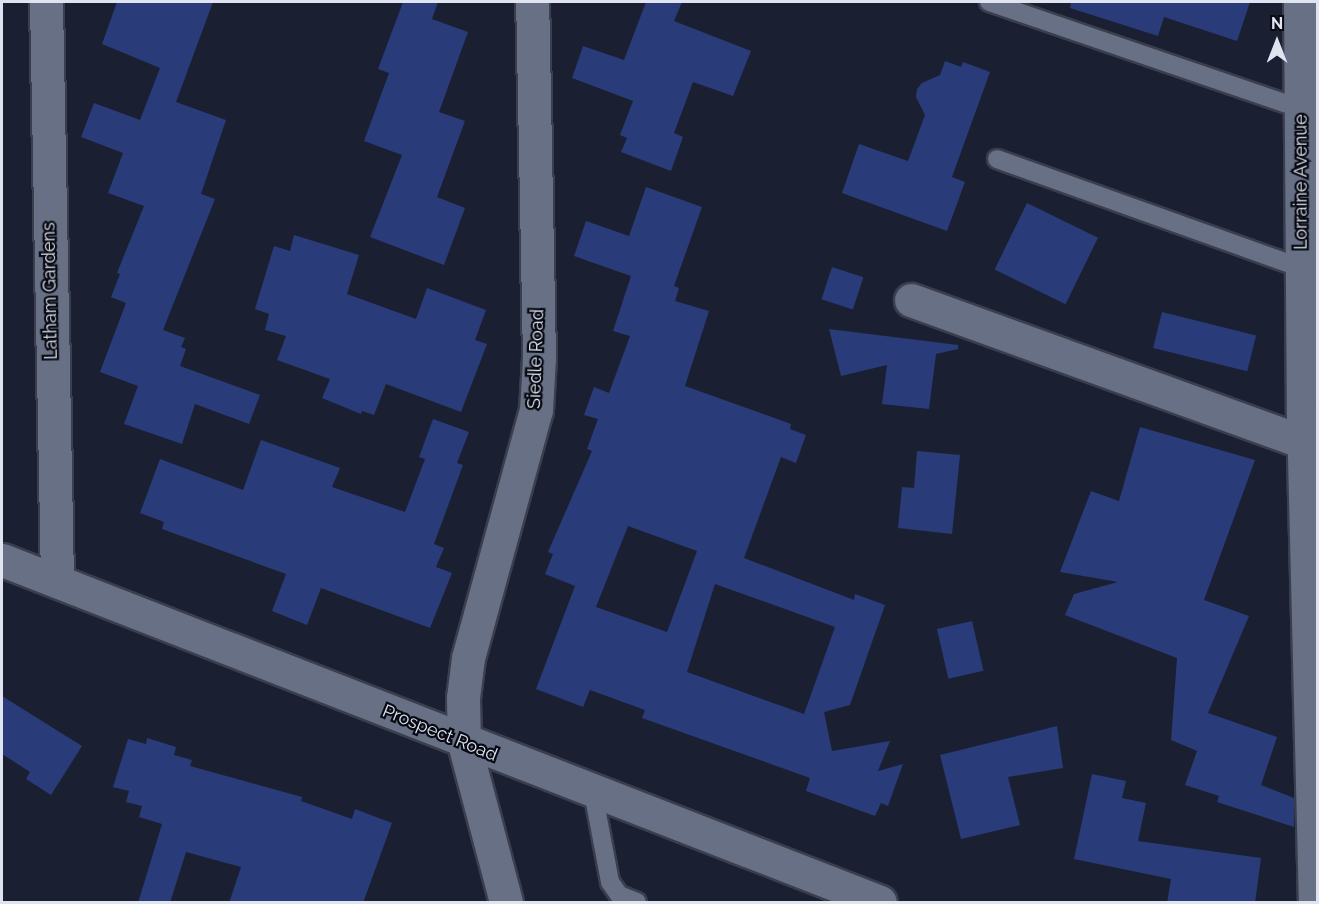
<!DOCTYPE html>
<html>
<head>
<meta charset="utf-8">
<style>
  body { margin:0 }
  #map { position:relative; width:1319px; height:904px; overflow:hidden; background:#1a2032; font-family:Raleway,sans-serif }
  div>[style] { position:absolute }
  [style*='--x'] { left:calc(var(--x)*1px); top:calc(var(--y)*1px); width:calc(var(--w)*1px); rotate:calc(var(--a)*1deg) }
  .building>* { inset:0; background:#293b78; transform-origin:0 0 }
  .roads { filter:drop-shadow(2px 0 #3a3e4d) drop-shadow(-2px 0 #3a3e4d) drop-shadow(0 2px #3a3e4d) drop-shadow(0 -2px #3a3e4d) }
  .lane>* { height:18px; margin:-9px; padding:0 9px; transform-origin:9px; border-radius:9px; background:#677085 }
  .street>* { height:33px; margin:-16.5px; padding:0 16.5px; transform-origin:16.5px; border-radius:16.5px; background:#677085 }
  span { translate:-50% -50%; white-space:nowrap; text-align:center; line-height:1.15; -webkit-text-stroke:4.5px #070a12; paint-order:stroke }
  .street-label { font-size:18px; color:#e0e4f1 }
  .frame { position:absolute; inset:0; border:3px solid #e0e4f1; pointer-events:none }
  .north { position:absolute; left:1247px; top:12px; width:60px; height:60px; -webkit-text-stroke:4px #070a12; paint-order:stroke; rotate:0deg; font-size:16px; font-weight:700; line-height:24px; text-align:center; color:#e0e4f1 }
  .north::after { content:''; display:block; margin:auto; width:21px; height:27px; background:#e0e4f1; clip-path:polygon(50% 0,100% 100%,50% 72%,0 100%) }
</style>
</head>
<body>
<div id="map">
  <div class="building">
    <i style="clip-path:polygon(117px 2px,213px 2px,176px 102px,226px 120px,201px 194px,215px 199px,163px 330px,185px 338px,181px 347px,186px 349px,180px 366px,260px 395px,249px 424px,195px 404px,182px 444px,124px 424px,138px 386px,100px 372px,126px 303px,111px 297px,120px 274px,117px 273px,144px 206px,108px 193px,123px 153px,81px 137px,94px 103px,140px 120px,160px 68px,102px 44px)"></i>
    <i style="clip-path:polygon(403px 2px,438px 2px,432px 19px,468px 32px,439px 112px,465px 121px,437px 197px,465px 208px,444px 265px,370px 237px,402px 155px,364px 141px,389px 73px,378px 69px)"></i>
    <i style="clip-path:polygon(646px 2px,682px 2px,674px 21px,751px 51px,733px 96px,693px 82px,674px 133px,683px 137px,671px 171px,621px 152px,627px 138px,620px 135px,633px 101px,572px 78px,583px 46px,624px 60px)"></i>
    <i style="clip-path:polygon(1071px 2px,1250px 2px,1237px 41px,1164px 17px,1158px 36px,1070px 8px)"></i>
    <i style="clip-path:polygon(945px 61px,961px 67px,963px 62px,990px 72px,952px 177px,965px 182px,947px 231px,842px 193px,859px 144px,908px 161px,925px 115px,916px 97px,917px 89px,922px 83px,940px 75px)"></i>
    <i style="clip-path:polygon(evenodd,646px 187px,702px 207px,674px 286px,679px 288px,675px 301px,709px 311px,685px 386px,791px 424px,790px 429px,806px 435px,796px 463px,781px 457px,744px 558px,854px 600px,855px 594px,885px 605px,850px 705px,824px 712px,832px 751px,890px 741px,878px 771px,903px 764px,888px 806px,881px 803px,875px 816px,806px 791px,810px 778px,642px 718px,645px 710px,590px 690px,583px 707px,536px 689px,575px 586px,545px 574px,553px 554px,548px 552px,592px 451px,587px 449px,598px 419px,584px 415px,594px 387px,609px 393px,630px 336px,613px 331px,631px 276px,574px 256px,586px 221px,629px 236px,646px 187px,628px 526px,697px 551px,667px 632px,596px 607px,628px 526px,646px 187px,715px 584px,835px 627px,804px 714px,687px 672px,715px 584px)"></i>
    <i style="left:1027px;top:203px;width:79px;height:74px;rotate:26deg"></i>
    <i style="clip-path:polygon(294px 235px,359px 255px,347px 294px,416px 319px,427px 288px,486px 310px,475px 340px,487px 344px,461px 412px,386px 384px,374px 415px,362px 411px,361px 414px,322px 398px,330px 379px,277px 360px,286px 336px,265px 330px,269px 314px,255px 309px,274px 246px,290px 251px)"></i>
    <i style="left:832px;top:267px;width:33px;height:34px;rotate:18deg"></i>
    <i style="left:1162px;top:312px;width:97px;height:37px;rotate:14deg"></i>
    <i style="clip-path:polygon(829px 329px,958px 345px,958px 349px,936px 354px,929px 409px,882px 404px,887px 365px,841px 376px)"></i>
    <i style="clip-path:polygon(433px 419px,469px 432px,457px 463px,463px 465px,434px 544px,444px 548px,436px 567px,452px 573px,430px 628px,321px 588px,307px 625px,272px 611px,286px 574px,162px 529px,164px 522px,140px 513px,160px 459px,243px 490px,261px 440px,340px 468px,332px 487px,405px 512px,425px 459px,419px 457px)"></i>
    <i style="clip-path:polygon(1140px 427px,1255px 460px,1204px 600px,1249px 616px,1208px 713px,1277px 737px,1261px 785px,1294px 798px,1294px 827px,1217px 802px,1219px 796px,1185px 785px,1197px 751px,1171px 740px,1177px 658px,1065px 615px,1074px 594px,1118px 582px,1060px 572px,1091px 491px,1119px 501px)"></i>
    <i style="clip-path:polygon(917px 451px,960px 455px,952px 534px,898px 528px,902px 487px,914px 488px)"></i>
    <i style="left:972px;top:621px;width:51px;height:36px;rotate:77deg"></i>
    <i style="clip-path:polygon(2px 696px,82px 746px,51px 795px,26px 779px,30px 772px,2px 754px)"></i>
    <i style="clip-path:polygon(1057px 726px,1063px 768px,1008px 777px,1020px 825px,961px 839px,940px 755px)"></i>
    <i style="clip-path:polygon(147px 738px,176px 747px,174px 755px,192px 760px,190px 766px,302px 797px,301px 801px,352px 819px,355px 809px,392px 823px,363px 903px,229px 903px,241px 867px,186px 852px,170px 903px,138px 903px,162px 824px,139px 817px,142px 806px,126px 802px,129px 791px,113px 787px,128px 739px,146px 744px)"></i>
    <i style="clip-path:polygon(1092px 774px,1126px 781px,1122px 798px,1146px 803px,1138px 841px,1261px 858px,1255px 903px,1167px 903px,1171px 879px,1074px 859px)"></i>
  </div>
  <div class="roads">
    <div class="lane">
      <i style="--x:989;--y:2;--w:330;--a:18.9"></i>
      <i style="--x:997;--y:159;--w:324;--a:19.7"></i>
      <i style="--x:593;--y:792;--w:92;--a:79.3"></i>
      <i style="--x:610;--y:882;--w:16;--a:55"></i>
      <i style="--x:619;--y:895;--w:19;--a:21"></i>
    </div>
    <div class="street">
      <i style="--x:46;--y:2;--w:578;--a:88.91"></i>
      <i style="--x:1300;--y:2;--w:413;--a:89.6"></i>
      <i style="--x:1303;--y:415;--w:487;--a:88.6"></i>
      <i style="--x:911;--y:300;--w:419;--a:19.9"></i>
      <i style="--x:2;--y:560;--w:942;--a:21.28"></i>
      <i style="--x:506;--y:902;--w:164;--a:-104.8"></i>
      <i style="--x:464;--y:743;--w:45;--a:-91.3"></i>
      <i style="--x:463;--y:698;--w:40;--a:-82.9"></i>
      <i style="--x:468;--y:658;--w:257;--a:-74.7"></i>
      <i style="--x:536;--y:410;--w:52;--a:-86.7"></i>
      <i style="--x:539;--y:358;--w:356;--a:-91.1"></i>
    </div>
  </div>
  <div class="street-label">
    <span style="left:1301px;top:182px;rotate:-90deg">Lorraine Avenue</span>
    <span style="left:50px;top:291px;rotate:-91deg">Latham Gardens</span>
    <span style="left:536px;top:359px;rotate:-88deg">Siedle Road</span>
    <span style="left:440px;top:733px;rotate:22deg">Prospect Road</span>
  </div>
  <div class="frame"></div>
  <div class="north">N</div>
</div>
</body>
</html>
